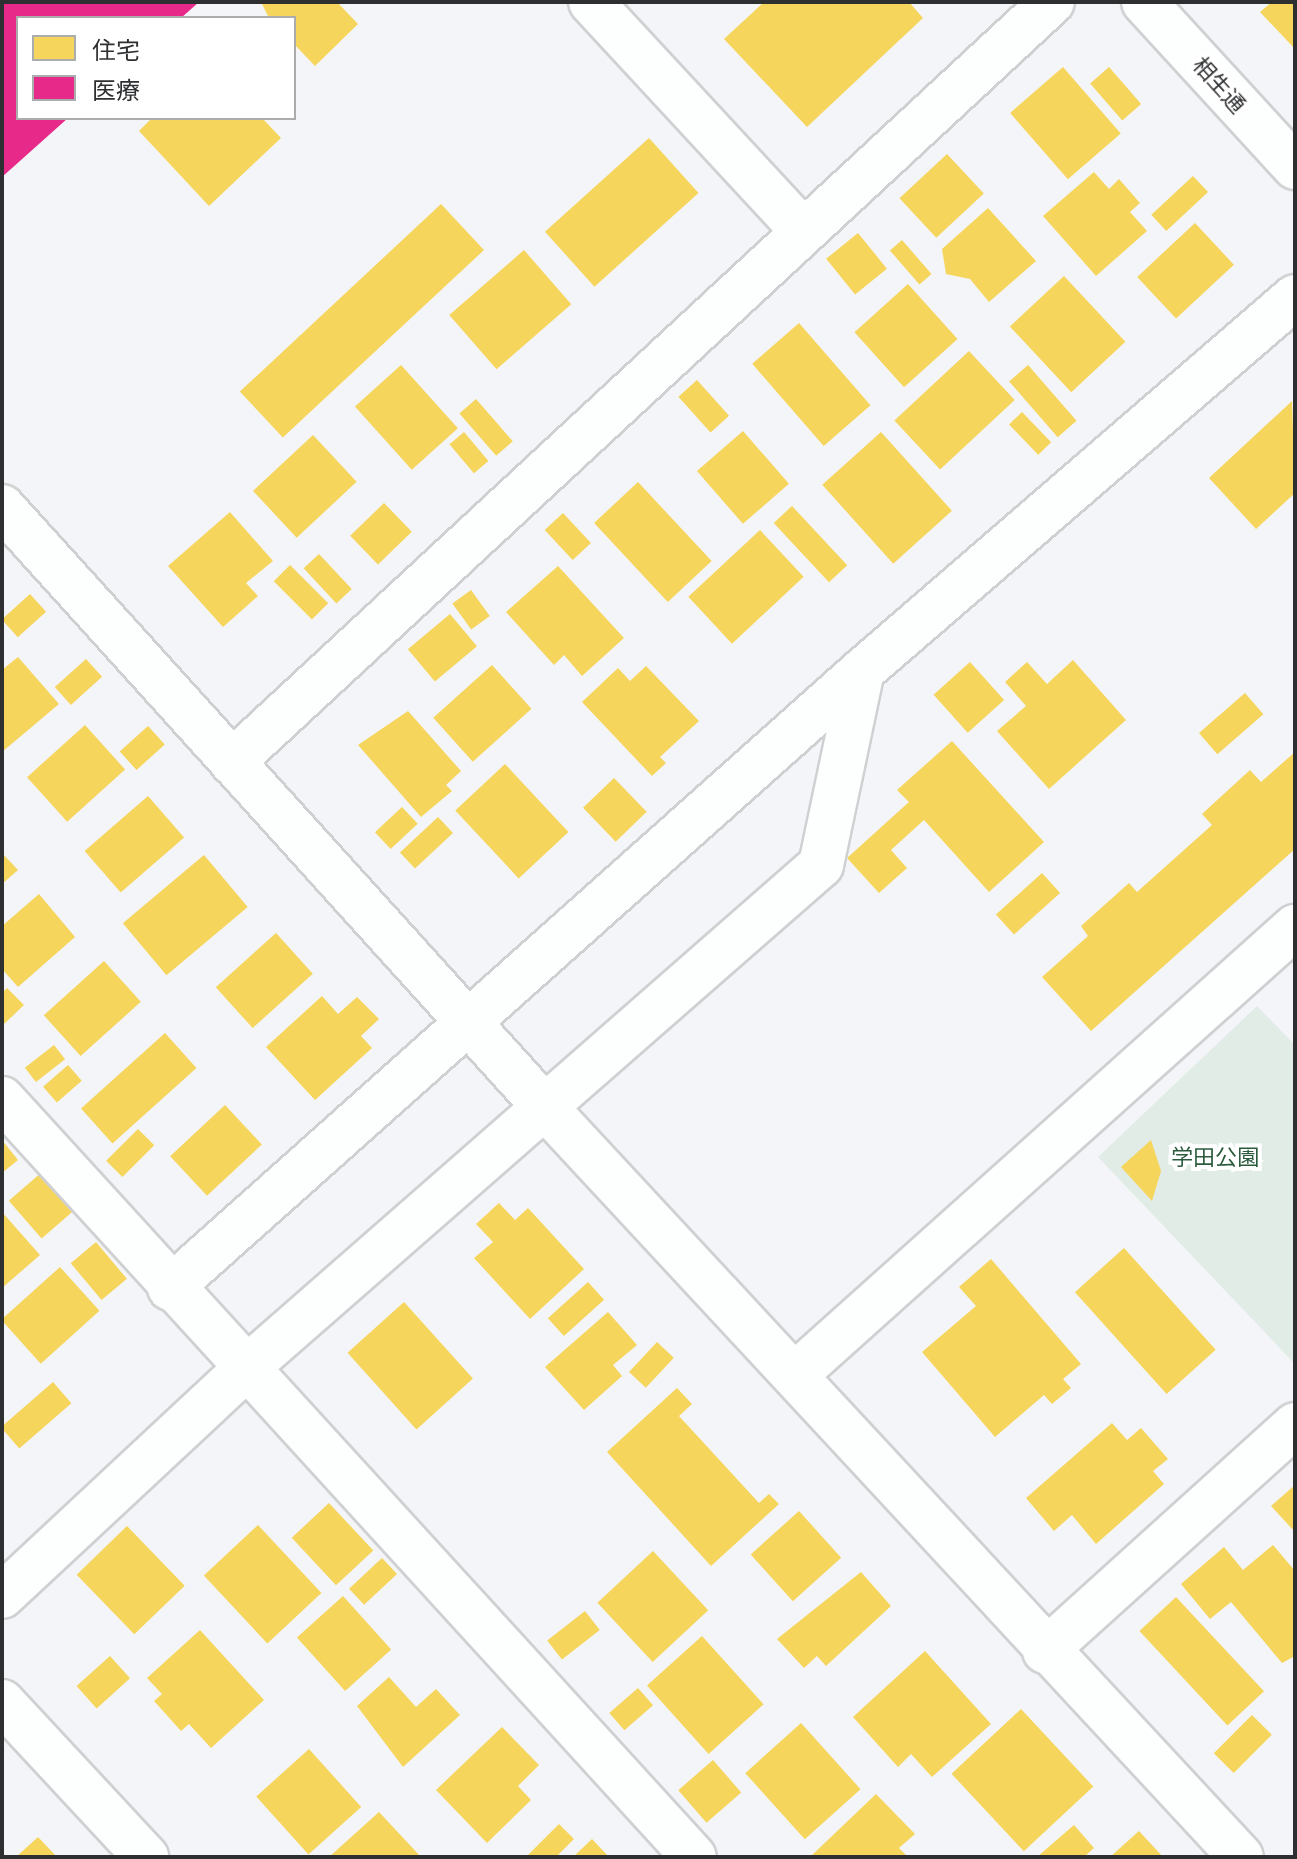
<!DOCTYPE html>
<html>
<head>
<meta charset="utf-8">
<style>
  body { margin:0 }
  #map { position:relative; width:1297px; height:1859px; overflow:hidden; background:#f4f5f8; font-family:"PT Sans","Noto Sans JP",sans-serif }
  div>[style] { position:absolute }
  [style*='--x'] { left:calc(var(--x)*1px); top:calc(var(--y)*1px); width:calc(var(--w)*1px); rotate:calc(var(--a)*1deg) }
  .green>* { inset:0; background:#e0ece5 }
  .homes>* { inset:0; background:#f6d55c; transform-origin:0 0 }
  .health>* { inset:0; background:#e7298a }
  .roads { filter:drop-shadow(2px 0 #cfd0d2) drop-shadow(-2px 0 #cfd0d2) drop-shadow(0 2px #cfd0d2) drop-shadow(0 -2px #cfd0d2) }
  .minor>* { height:44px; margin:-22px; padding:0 22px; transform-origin:22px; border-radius:22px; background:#fdfefe }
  span { translate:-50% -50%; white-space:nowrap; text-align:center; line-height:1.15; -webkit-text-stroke:8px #fff; paint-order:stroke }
  .street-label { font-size:22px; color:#2e2f31 }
  .park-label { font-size:22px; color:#2b5b3c }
  .frame { position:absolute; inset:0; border:4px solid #2e2f31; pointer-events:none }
  .legend { position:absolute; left:16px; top:16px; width:280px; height:104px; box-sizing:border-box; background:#fff; border:2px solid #abacad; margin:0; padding:10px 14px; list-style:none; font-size:24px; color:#2e2f31 }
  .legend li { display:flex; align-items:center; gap:16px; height:40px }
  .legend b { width:40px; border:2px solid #abacad }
</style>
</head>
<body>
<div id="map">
  <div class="green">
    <i style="clip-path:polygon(1257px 1006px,1295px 1045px,1295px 1364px,1098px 1157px)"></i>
  </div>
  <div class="homes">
    <i style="clip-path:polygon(261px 2px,337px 2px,358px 24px,315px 66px,294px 44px,294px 18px,269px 18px)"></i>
    <i style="clip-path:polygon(764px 2px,909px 2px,923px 18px,807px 127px,724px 39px)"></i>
    <i style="clip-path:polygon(1272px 2px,1295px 2px,1295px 49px,1260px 12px)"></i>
    <i style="left:1063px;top:67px;width:88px;height:70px;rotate:49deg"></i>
    <i style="left:1109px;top:67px;width:49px;height:25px;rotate:49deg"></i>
    <i style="clip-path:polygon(152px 118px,262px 118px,281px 138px,209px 206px,139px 131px)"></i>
    <i style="left:649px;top:138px;width:74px;height:140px;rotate:48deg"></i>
    <i style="left:947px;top:154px;width:54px;height:65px;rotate:47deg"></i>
    <i style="clip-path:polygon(1094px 172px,1109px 189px,1119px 179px,1140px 203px,1130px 212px,1147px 231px,1096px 276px,1043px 216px)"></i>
    <i style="left:1193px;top:176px;width:22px;height:57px;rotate:47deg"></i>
    <i style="left:441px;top:204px;width:63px;height:275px;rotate:47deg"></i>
    <i style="clip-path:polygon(988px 208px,1036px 261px,989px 302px,970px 279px,946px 274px,942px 249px)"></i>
    <i style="left:1195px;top:223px;width:57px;height:79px;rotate:47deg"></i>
    <i style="left:858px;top:233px;width:46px;height:41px;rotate:51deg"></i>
    <i style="left:902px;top:240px;width:45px;height:16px;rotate:49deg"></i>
    <i style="left:524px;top:250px;width:72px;height:99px;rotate:49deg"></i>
    <i style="left:1064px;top:276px;width:90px;height:74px;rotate:47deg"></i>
    <i style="left:908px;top:284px;width:74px;height:72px;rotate:48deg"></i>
    <i style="left:799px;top:323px;width:109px;height:62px;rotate:49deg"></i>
    <i style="left:969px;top:351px;width:67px;height:102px;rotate:47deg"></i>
    <i style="left:401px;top:365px;width:85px;height:62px;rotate:48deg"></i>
    <i style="left:1028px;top:365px;width:74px;height:25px;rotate:49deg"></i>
    <i style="left:697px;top:380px;width:48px;height:25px;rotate:48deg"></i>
    <i style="left:476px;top:399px;width:56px;height:22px;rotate:49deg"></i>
    <i style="clip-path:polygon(1292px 401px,1295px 493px,1256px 529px,1209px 478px)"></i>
    <i style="left:1022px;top:412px;width:42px;height:18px;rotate:46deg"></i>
    <i style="left:743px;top:431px;width:70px;height:61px;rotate:49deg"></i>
    <i style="left:464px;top:432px;width:38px;height:19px;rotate:50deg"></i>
    <i style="left:881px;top:432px;width:106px;height:79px;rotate:48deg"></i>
    <i style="left:313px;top:435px;width:64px;height:82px;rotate:47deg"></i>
    <i style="left:638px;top:482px;width:108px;height:60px;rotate:47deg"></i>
    <i style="left:384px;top:503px;width:40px;height:47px;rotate:46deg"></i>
    <i style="left:792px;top:506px;width:81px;height:25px;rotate:47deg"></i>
    <i style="clip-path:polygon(230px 512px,273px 561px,246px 583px,258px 596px,223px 627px,168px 566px)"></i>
    <i style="left:563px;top:513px;width:41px;height:25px;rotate:47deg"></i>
    <i style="left:760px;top:530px;width:64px;height:98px;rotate:47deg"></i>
    <i style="left:319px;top:554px;width:48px;height:21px;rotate:47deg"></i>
    <i style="left:290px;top:565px;width:54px;height:23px;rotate:45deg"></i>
    <i style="clip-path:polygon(558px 566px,624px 638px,582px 676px,564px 655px,554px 665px,506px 612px)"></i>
    <i style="left:471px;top:590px;width:32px;height:23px;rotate:54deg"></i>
    <i style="left:30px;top:594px;width:24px;height:38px;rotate:48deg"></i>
    <i style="left:450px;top:614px;width:42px;height:55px;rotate:50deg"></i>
    <i style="clip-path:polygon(18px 657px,59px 704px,2px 752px,2px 670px)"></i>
    <i style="left:86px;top:659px;width:24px;height:42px;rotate:48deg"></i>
    <i style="clip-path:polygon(1073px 660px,1126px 720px,1049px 789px,997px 731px,1026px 706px,1005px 682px,1027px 662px,1047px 684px)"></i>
    <i style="left:970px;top:662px;width:51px;height:49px;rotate:48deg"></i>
    <i style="left:492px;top:665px;width:59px;height:79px;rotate:48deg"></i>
    <i style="clip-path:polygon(646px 666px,699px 721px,660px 757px,666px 763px,652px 776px,582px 702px,618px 668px,630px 681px)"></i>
    <i style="left:1245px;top:693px;width:28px;height:61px;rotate:49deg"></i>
    <i style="clip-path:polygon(408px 711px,461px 771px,446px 785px,452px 791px,421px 817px,358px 745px)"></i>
    <i style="left:85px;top:725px;width:60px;height:78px;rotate:48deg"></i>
    <i style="left:148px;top:726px;width:25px;height:38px;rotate:48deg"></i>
    <i style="clip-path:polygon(952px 741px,1044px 842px,989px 892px,924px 820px,891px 850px,907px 868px,879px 893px,847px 858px,909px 802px,897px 790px)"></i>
    <i style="clip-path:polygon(1295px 752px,1295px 849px,1091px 1031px,1042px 977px,1088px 936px,1081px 926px,1129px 883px,1137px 892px,1212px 825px,1202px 814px,1250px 770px,1261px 782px)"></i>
    <i style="left:505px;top:764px;width:93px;height:68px;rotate:47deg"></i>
    <i style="left:614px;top:778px;width:47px;height:43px;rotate:46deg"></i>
    <i style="left:148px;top:796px;width:55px;height:84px;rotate:49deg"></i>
    <i style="left:402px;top:807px;width:23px;height:37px;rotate:47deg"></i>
    <i style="left:438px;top:817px;width:22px;height:52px;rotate:47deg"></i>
    <i style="clip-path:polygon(2px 853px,18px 870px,2px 884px)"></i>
    <i style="left:204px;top:855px;width:68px;height:106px;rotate:50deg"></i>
    <i style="left:1042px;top:873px;width:27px;height:62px;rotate:48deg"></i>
    <i style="clip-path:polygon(39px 894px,75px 937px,18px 987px,2px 969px,2px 926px)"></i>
    <i style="left:276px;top:933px;width:55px;height:81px;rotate:48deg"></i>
    <i style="left:104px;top:961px;width:55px;height:81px;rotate:48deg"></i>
    <i style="clip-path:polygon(7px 988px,24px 1005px,2px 1026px,2px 993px)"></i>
    <i style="clip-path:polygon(322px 996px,338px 1014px,357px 997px,379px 1019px,361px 1036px,372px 1048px,315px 1100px,266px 1047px)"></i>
    <i style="left:165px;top:1033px;width:47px;height:113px;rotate:48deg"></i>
    <i style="left:54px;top:1045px;width:18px;height:37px;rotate:52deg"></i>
    <i style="left:68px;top:1065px;width:21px;height:33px;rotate:49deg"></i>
    <i style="left:225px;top:1105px;width:54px;height:75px;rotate:47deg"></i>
    <i style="left:138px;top:1129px;width:23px;height:45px;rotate:45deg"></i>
    <i style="clip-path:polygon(2px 1140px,18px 1160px,2px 1173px)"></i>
    <i style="clip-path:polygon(1151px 1140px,1161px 1171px,1152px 1201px,1121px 1167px)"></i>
    <i style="left:42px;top:1172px;width:50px;height:44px;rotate:49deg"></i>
    <i style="clip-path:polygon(499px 1203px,515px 1220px,528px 1208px,584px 1269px,530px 1319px,474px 1258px,493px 1242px,476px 1224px)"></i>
    <i style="clip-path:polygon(2px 1212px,40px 1255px,2px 1288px)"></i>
    <i style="left:96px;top:1242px;width:48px;height:33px;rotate:50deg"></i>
    <i style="left:1124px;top:1248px;width:137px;height:66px;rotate:48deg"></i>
    <i style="clip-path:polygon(991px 1259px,1081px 1364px,1063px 1379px,1071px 1388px,1052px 1404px,1044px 1395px,995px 1437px,922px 1352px,976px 1306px,959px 1287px)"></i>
    <i style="left:60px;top:1267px;width:59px;height:79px;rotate:48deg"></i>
    <i style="left:588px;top:1282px;width:24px;height:54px;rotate:48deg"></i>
    <i style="left:404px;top:1302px;width:103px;height:76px;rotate:48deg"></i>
    <i style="clip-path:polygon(608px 1312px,637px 1345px,613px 1365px,622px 1376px,584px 1410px,545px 1367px)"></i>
    <i style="left:657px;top:1342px;width:23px;height:41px;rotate:43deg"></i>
    <i style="left:53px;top:1382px;width:28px;height:69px;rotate:49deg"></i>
    <i style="clip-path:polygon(677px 1388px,692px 1404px,679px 1416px,759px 1503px,769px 1494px,779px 1504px,711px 1566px,607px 1452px)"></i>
    <i style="clip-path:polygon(1112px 1423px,1127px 1440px,1141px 1428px,1168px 1459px,1153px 1471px,1164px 1484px,1096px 1544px,1072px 1515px,1054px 1531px,1026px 1498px)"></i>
    <i style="clip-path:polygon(1295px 1485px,1295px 1532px,1271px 1506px)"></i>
    <i style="left:329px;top:1503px;width:65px;height:51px;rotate:47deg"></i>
    <i style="left:799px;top:1511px;width:63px;height:65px;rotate:48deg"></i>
    <i style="left:258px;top:1525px;width:93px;height:74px;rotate:47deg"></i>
    <i style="left:127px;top:1526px;width:83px;height:70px;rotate:46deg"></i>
    <i style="clip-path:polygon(1273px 1545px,1295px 1571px,1295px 1656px,1282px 1663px,1231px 1602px,1210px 1619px,1181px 1584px,1224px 1547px,1243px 1570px)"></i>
    <i style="left:653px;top:1551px;width:81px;height:76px;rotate:47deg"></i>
    <i style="left:382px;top:1558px;width:22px;height:45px;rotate:47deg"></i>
    <i style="clip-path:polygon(861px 1572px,891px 1606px,826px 1666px,817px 1656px,804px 1668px,777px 1639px)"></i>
    <i style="left:343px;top:1596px;width:72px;height:62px;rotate:48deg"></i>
    <i style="left:1176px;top:1597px;width:129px;height:50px;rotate:47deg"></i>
    <i style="left:585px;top:1611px;width:24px;height:48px;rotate:52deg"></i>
    <i style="clip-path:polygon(200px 1630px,264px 1700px,211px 1748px,189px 1724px,181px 1731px,154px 1701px,162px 1694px,147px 1678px)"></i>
    <i style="left:702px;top:1636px;width:92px;height:74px;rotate:48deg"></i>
    <i style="clip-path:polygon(925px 1651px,991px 1724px,932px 1777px,911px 1754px,898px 1767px,853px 1717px)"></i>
    <i style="left:110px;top:1656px;width:30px;height:45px;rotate:48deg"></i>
    <i style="clip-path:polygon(389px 1677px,416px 1707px,436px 1689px,460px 1715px,403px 1767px,357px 1706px)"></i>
    <i style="left:638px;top:1688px;width:23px;height:38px;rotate:49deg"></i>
    <i style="left:1021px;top:1709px;width:106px;height:95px;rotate:47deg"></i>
    <i style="left:1252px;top:1715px;width:28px;height:54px;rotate:45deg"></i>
    <i style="left:801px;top:1723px;width:89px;height:75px;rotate:48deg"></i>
    <i style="clip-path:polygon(502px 1727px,539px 1765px,518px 1786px,531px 1800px,487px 1843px,436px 1790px)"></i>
    <i style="left:309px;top:1749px;width:78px;height:71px;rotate:48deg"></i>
    <i style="left:713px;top:1760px;width:43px;height:46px;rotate:49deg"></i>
    <i style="clip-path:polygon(876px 1794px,915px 1834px,899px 1848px,908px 1857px,810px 1857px)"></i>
    <i style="clip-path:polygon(379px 1812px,421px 1857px,329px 1857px)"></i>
    <i style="clip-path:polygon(559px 1824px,574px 1839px,556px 1857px,526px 1857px)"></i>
    <i style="clip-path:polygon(1074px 1825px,1094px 1848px,1084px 1857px,1037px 1857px)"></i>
    <i style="clip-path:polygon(1139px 1831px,1163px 1857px,1110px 1857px)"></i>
    <i style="clip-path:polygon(38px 1837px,57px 1857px,16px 1857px)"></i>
    <i style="clip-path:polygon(592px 1839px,609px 1857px,573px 1857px)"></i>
  </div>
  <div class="health">
    <i style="clip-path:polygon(2px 2px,199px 2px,181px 18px,18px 18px,18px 118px,68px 118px,2px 177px)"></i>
  </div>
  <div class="roads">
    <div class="minor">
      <i style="--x:591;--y:2;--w:312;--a:47.2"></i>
      <i style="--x:1144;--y:2;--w:224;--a:47.5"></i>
      <i style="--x:2;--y:507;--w:805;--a:47.87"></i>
      <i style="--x:542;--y:1104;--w:1027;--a:47.13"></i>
      <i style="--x:232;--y:762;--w:1118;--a:-42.83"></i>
      <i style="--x:2;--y:1099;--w:1026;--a:47.61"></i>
      <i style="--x:170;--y:1288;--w:927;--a:-41.72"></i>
      <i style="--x:797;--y:1373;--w:669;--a:-41.85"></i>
      <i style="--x:2;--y:1596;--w:330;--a:-43"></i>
      <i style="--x:243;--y:1371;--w:768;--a:-41.2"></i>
      <i style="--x:821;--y:865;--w:198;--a:-78.1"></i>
      <i style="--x:862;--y:671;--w:572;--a:-40.82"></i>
      <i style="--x:1045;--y:1651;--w:337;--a:-42.1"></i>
      <i style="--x:2;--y:1702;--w:212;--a:47.1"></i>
    </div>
  </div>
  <div class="street-label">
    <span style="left:1219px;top:85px;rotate:48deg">相生通</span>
  </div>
  <div class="park-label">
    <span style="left:1215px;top:1158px">学田公園</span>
  </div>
  <div class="frame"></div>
  <ul class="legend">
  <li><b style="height:22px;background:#f6d55c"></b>住宅</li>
  <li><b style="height:22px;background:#e7298a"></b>医療</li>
  </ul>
</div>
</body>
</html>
